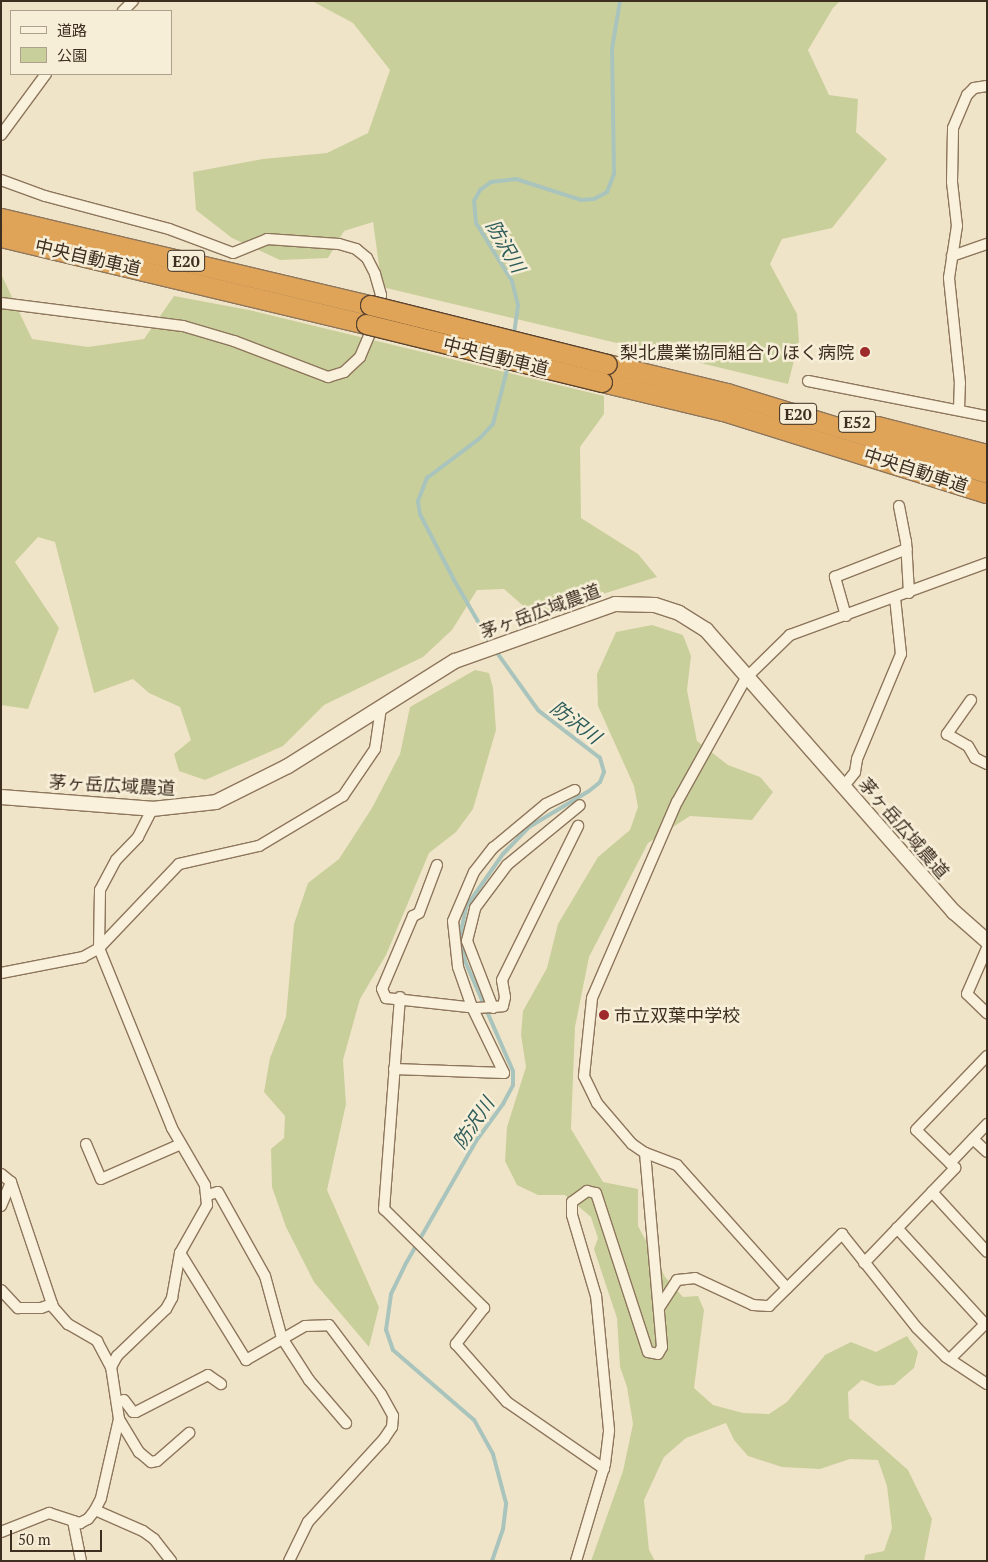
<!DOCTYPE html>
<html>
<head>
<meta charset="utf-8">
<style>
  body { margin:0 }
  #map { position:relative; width:988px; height:1562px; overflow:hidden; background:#f0e4c8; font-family:"PT Serif","Noto Sans JP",serif }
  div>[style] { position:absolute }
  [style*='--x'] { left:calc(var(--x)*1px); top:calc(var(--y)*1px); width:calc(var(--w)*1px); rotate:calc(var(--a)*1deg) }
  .green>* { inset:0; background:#c9cf9b }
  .stream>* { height:4px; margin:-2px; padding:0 2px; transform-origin:2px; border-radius:2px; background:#a9c4bc }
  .roads { filter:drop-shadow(1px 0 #8d765c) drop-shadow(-1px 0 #8d765c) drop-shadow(0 1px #8d765c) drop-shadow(0 -1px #8d765c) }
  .street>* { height:10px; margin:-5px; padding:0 5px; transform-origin:5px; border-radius:5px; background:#faf1dc }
  .secondary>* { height:14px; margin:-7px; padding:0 7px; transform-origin:7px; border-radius:7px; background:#faf1dc }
  .highway>* { height:19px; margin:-9.5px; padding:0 9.5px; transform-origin:9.5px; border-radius:9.5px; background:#e0a458 }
  .bridges { filter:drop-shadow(1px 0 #5b4430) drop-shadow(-1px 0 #5b4430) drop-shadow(0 1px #5b4430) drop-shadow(0 -1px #5b4430) }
  .highway-bridge>* { height:19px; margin:-9.5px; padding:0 9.5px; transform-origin:9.5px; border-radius:9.5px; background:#e0a458 }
  .dots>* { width:14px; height:14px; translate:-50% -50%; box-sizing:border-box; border:2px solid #f7eed8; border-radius:50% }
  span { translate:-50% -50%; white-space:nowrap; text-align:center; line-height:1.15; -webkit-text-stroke:5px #f7eed8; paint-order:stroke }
  .shield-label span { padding:1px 4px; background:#f7eed8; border:1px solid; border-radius:4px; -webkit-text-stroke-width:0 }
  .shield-label { font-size:16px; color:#3d2e20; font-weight:700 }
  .street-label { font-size:18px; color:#3d2e20 }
  .poi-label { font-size:18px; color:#3d2e20 }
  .right { translate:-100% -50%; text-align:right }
  .left { translate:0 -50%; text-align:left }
  .water-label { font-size:19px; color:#2f5d5a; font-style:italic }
  .frame { position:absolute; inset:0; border:2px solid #3d2e20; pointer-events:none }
  .legend { position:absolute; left:10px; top:10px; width:162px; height:65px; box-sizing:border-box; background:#f7eed8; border:1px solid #ada18e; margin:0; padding:6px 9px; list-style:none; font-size:15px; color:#3d2e20 }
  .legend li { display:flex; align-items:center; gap:10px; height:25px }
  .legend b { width:25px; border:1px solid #ada18e }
  .scale { position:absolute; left:10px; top:1530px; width:92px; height:22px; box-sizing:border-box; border:2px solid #3d2e20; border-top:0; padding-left:6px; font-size:15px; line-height:18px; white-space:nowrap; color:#3d2e20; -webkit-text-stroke:4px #f7eed8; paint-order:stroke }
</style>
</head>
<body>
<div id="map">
  <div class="green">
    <i style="clip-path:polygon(312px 1px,840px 1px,833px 8px,808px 50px,829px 95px,858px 99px,856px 132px,887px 159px,832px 228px,782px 239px,770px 264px,797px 314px,799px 341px,788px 384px,382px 287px,373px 222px,344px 231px,328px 258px,280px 260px,232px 238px,196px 210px,193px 172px,263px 159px,327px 153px,368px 133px,390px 70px,353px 23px)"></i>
    <i style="clip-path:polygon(1px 274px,32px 339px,88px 347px,144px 339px,174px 296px,249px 310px,604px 396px,604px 414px,580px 447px,581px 518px,638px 554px,657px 577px,545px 612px,529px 611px,504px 589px,477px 590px,452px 630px,423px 657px,324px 705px,283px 746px,205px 780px,179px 771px,174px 754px,191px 740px,180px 707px,149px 693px,133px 679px,94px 693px,55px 542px,38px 537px,15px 562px,59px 628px,28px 709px,1px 705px)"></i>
    <i style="clip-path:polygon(652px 625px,683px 635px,691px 656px,687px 690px,697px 741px,728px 765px,760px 777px,773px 792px,752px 820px,690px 816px,648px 843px,589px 957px,575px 1027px,571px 1129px,603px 1182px,638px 1189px,638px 1226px,665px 1277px,683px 1297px,698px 1296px,704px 1310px,694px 1388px,713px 1405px,743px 1413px,769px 1414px,787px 1402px,825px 1355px,851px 1342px,876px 1352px,907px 1336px,918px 1352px,914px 1368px,894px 1385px,878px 1386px,862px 1380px,848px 1392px,849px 1418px,908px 1470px,932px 1519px,924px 1561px,864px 1561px,865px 1555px,884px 1551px,892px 1528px,887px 1486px,878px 1460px,850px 1459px,820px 1469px,782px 1467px,748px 1456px,734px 1440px,726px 1423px,686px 1438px,664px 1457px,644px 1500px,649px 1550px,655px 1561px,591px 1561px,623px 1471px,633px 1424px,627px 1387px,620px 1367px,617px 1318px,594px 1249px,598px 1238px,591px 1217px,565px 1195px,538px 1195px,517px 1185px,505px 1161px,507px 1127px,526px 1067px,521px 1035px,523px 1011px,547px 968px,558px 924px,598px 857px,630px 830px,638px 807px,634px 786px,598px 706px,597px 674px,616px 632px)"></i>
    <i style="clip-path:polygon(475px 670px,489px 673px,493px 688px,496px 730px,473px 809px,456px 832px,429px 853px,386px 955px,360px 999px,343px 1060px,346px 1104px,327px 1190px,379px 1307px,369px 1347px,314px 1282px,286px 1227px,272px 1187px,271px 1149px,284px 1138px,285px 1116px,264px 1092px,270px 1058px,286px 1017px,294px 924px,308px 883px,339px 859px,372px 808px,400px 754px,410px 707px)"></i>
  </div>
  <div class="stream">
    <i style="--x:514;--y:334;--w:29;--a:-82"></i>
    <i style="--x:518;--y:305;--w:25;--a:-104"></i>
    <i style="--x:512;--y:281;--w:68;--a:-121.8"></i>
    <i style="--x:476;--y:223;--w:22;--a:-95"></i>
    <i style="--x:474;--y:201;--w:13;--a:-61"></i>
    <i style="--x:480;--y:190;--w:14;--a:-36"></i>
    <i style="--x:491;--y:182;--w:25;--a:-7"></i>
    <i style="--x:516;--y:179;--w:68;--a:17.9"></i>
    <i style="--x:581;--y:200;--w:13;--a:-4"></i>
    <i style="--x:594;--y:199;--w:15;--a:-28"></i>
    <i style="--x:607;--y:192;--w:19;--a:-69"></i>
    <i style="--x:614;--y:174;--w:125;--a:-90.9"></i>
    <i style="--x:612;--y:49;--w:49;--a:-80.5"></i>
    <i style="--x:491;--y:644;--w:74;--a:-120"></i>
    <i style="--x:454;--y:580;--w:74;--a:-117.3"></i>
    <i style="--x:420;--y:514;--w:13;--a:-99"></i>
    <i style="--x:418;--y:501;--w:25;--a:-69"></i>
    <i style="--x:427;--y:478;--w:65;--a:-36.9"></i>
    <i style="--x:479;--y:439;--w:21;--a:-47"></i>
    <i style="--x:493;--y:424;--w:60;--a:-75.5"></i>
    <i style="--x:492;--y:1561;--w:34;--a:-71"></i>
    <i style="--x:503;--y:1529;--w:26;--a:-83"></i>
    <i style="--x:506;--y:1503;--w:51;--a:-104.9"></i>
    <i style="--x:493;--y:1454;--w:39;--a:-119"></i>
    <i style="--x:474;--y:1420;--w:107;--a:-139.2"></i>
    <i style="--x:393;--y:1350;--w:21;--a:-109"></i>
    <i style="--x:386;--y:1330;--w:36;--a:-82"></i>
    <i style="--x:391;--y:1294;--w:32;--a:-64"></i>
    <i style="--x:405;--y:1265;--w:143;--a:-60.2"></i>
    <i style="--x:476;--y:1141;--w:46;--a:-53.9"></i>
    <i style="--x:503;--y:1104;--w:21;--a:-62"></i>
    <i style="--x:513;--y:1085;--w:14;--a:-90"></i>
    <i style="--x:513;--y:1071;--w:120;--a:-113.6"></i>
    <i style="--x:465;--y:961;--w:25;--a:-101"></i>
    <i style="--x:460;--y:936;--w:30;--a:-78"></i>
    <i style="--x:466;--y:907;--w:65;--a:-55.1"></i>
    <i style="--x:503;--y:854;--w:37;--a:-46"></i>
    <i style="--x:529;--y:827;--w:70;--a:-31"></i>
    <i style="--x:589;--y:791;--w:14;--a:-39"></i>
    <i style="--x:600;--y:782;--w:11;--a:-68"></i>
    <i style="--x:604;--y:772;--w:15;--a:-106"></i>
    <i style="--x:600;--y:758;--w:78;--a:-142.3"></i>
    <i style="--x:538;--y:710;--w:74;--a:-125.6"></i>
  </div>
  <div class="roads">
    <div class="street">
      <i style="--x:123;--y:11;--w:14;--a:-45"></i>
      <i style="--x:1;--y:135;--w:76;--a:-53.6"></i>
      <i style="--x:1;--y:180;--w:47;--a:20"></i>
      <i style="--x:45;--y:196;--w:128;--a:14.9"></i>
      <i style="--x:169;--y:229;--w:68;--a:20.6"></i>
      <i style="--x:233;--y:253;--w:37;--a:-22"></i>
      <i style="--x:267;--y:239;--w:72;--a:4"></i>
      <i style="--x:339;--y:244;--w:18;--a:16"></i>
      <i style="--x:356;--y:249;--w:14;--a:39"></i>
      <i style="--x:367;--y:258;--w:18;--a:63"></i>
      <i style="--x:375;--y:274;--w:22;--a:74"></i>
      <i style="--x:381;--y:295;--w:16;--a:105"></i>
      <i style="--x:952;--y:256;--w:37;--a:-19"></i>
      <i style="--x:1;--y:303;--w:183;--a:7.2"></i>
      <i style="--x:183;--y:326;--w:53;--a:16.4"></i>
      <i style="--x:234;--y:341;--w:101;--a:21"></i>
      <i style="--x:328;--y:377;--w:17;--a:-17"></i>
      <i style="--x:344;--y:372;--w:22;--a:-43"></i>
      <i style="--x:360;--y:357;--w:36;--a:-67"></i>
      <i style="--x:808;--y:381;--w:182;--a:11.1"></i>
      <i style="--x:959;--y:409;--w:26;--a:-88"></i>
      <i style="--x:960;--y:383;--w:106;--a:-96"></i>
      <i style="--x:949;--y:278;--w:53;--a:-81.3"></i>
      <i style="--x:957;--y:226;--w:44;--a:-96.5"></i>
      <i style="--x:952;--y:182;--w:54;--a:-88.9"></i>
      <i style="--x:953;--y:128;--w:36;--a:-67"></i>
      <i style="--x:967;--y:95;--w:10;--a:-45"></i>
      <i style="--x:974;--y:88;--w:13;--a:-9"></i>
      <i style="--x:899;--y:506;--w:36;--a:79"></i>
      <i style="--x:906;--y:541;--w:52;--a:86.7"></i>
      <i style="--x:846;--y:616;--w:41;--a:-105.8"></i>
      <i style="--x:835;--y:577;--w:77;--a:-21.3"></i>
      <i style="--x:971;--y:700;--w:42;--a:125.2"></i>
      <i style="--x:947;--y:734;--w:24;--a:30"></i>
      <i style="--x:968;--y:746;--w:14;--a:60"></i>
      <i style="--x:975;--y:758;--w:13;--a:27"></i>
      <i style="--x:843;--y:787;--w:19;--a:-51"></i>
      <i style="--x:855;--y:772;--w:13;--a:-81"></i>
      <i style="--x:857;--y:759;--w:114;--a:-67.3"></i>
      <i style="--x:901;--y:654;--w:56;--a:-96.1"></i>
      <i style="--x:437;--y:865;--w:51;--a:110.6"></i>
      <i style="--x:419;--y:913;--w:7;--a:153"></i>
      <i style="--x:413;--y:916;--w:79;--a:113"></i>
      <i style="--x:382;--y:989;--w:10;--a:66"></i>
      <i style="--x:386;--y:998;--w:92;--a:6.3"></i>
      <i style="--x:477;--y:1008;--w:26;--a:-4"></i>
      <i style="--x:503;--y:1006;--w:9;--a:-77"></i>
      <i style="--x:505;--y:997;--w:17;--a:-100"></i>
      <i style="--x:502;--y:980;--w:172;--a:-63.7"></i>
      <i style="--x:987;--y:948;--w:50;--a:113.5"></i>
      <i style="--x:967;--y:994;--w:28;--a:44"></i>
      <i style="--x:1;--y:973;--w:84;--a:-11"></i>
      <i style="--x:83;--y:957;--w:18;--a:-29"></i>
      <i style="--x:99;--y:948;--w:116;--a:-46.4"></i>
      <i style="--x:179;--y:864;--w:82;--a:-12.7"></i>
      <i style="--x:259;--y:846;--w:98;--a:-30.8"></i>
      <i style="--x:343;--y:796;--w:57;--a:-55.8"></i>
      <i style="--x:375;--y:749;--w:41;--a:-81.7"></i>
      <i style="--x:400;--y:997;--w:213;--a:94.3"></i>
      <i style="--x:384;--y:1209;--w:141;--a:44.7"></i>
      <i style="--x:484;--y:1308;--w:46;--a:127.9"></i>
      <i style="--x:456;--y:1344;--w:77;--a:48.7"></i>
      <i style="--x:507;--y:1402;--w:118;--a:34.6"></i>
      <i style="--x:493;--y:1008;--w:72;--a:-111.2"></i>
      <i style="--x:467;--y:941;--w:34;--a:-76"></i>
      <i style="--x:475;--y:908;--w:54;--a:-53.3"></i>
      <i style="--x:507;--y:865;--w:94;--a:-39.4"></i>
      <i style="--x:394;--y:1069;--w:110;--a:2.1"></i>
      <i style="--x:504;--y:1073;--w:73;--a:-115.9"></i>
      <i style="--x:472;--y:1007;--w:42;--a:-109.3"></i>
      <i style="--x:458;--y:967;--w:46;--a:-96.2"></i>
      <i style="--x:453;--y:921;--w:53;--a:-66.8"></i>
      <i style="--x:474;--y:872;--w:31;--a:-52"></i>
      <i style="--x:493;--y:848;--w:69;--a:-39.7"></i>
      <i style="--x:546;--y:804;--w:32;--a:-26"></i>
      <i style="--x:973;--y:1139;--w:19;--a:43"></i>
      <i style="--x:86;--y:1144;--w:38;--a:67"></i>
      <i style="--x:101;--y:1179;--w:87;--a:-23.6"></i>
      <i style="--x:950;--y:1163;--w:54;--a:-46.5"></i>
      <i style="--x:1;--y:1174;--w:13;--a:39"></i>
      <i style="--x:11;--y:1182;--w:132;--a:71.4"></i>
      <i style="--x:53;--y:1307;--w:23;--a:49"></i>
      <i style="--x:68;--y:1324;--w:34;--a:30"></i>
      <i style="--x:97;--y:1341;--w:30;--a:62"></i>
      <i style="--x:932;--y:1192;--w:81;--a:47.5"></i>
      <i style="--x:208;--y:1195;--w:10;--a:-17"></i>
      <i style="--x:218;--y:1192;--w:96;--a:60.8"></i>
      <i style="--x:265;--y:1276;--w:64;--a:74.7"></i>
      <i style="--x:282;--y:1338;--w:50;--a:57.3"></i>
      <i style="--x:309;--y:1380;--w:57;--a:49.3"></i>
      <i style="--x:1;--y:1206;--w:26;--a:-67"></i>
      <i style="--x:897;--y:1228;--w:130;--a:47.5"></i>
      <i style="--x:180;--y:1253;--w:126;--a:58.3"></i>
      <i style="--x:246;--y:1360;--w:68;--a:-30"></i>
      <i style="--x:305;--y:1326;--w:24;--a:-2"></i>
      <i style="--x:329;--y:1325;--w:86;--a:53"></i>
      <i style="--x:381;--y:1394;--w:25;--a:61"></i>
      <i style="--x:393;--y:1416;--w:11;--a:95"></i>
      <i style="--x:392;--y:1427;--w:14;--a:124"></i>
      <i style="--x:384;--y:1439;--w:113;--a:132.5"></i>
      <i style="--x:308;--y:1522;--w:43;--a:116"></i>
      <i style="--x:864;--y:1263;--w:132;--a:-46.2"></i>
      <i style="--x:955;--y:1168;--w:54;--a:-135.7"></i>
      <i style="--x:916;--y:1130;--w:103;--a:-46.2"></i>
      <i style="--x:787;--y:1288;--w:165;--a:-131.8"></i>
      <i style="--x:677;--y:1165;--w:34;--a:-159"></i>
      <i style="--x:645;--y:1153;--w:16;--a:-145"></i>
      <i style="--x:632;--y:1144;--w:54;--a:-130.5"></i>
      <i style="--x:597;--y:1103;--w:30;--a:-116"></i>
      <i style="--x:584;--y:1076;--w:78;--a:-84.1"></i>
      <i style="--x:592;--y:998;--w:214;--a:-66.6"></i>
      <i style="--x:677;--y:802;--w:142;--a:-60.9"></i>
      <i style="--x:746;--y:678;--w:62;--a:-44.3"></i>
      <i style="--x:790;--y:635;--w:210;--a:-20.1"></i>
      <i style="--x:1;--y:1290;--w:25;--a:47"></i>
      <i style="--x:18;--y:1308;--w:23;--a:0"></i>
      <i style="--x:41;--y:1308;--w:12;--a:-20"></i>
      <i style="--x:659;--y:1308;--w:33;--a:-57"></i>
      <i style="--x:677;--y:1280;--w:18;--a:-6"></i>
      <i style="--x:695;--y:1278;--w:64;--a:25"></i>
      <i style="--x:753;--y:1305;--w:16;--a:4"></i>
      <i style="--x:769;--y:1306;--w:103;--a:-44.6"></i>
      <i style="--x:842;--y:1234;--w:120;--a:51.4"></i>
      <i style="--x:917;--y:1328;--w:41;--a:45"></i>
      <i style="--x:946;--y:1357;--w:49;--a:33.4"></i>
      <i style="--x:950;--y:1359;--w:52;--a:-45"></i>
      <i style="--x:118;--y:1402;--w:6;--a:-18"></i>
      <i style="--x:124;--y:1400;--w:15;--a:53"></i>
      <i style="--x:133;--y:1412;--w:3;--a:0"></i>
      <i style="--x:136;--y:1412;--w:81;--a:-27.2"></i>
      <i style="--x:208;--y:1375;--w:16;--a:35"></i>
      <i style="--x:119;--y:1419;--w:39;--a:59"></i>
      <i style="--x:139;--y:1452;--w:16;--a:40"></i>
      <i style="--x:151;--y:1462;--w:6;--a:-9"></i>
      <i style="--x:157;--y:1461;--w:43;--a:-41.2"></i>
      <i style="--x:95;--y:1510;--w:52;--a:23.6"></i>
      <i style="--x:143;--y:1531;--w:14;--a:36"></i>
      <i style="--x:154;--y:1539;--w:28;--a:52"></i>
      <i style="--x:73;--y:1521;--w:41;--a:78.7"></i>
      <i style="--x:1;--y:1532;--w:52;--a:-21.6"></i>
      <i style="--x:49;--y:1513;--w:33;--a:18"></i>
      <i style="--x:80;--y:1523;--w:9;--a:-27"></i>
      <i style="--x:88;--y:1519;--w:11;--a:-52"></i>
      <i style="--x:95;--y:1510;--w:13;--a:-63"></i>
      <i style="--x:101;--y:1498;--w:81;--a:-77.2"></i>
      <i style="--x:119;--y:1419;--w:53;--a:-98.7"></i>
      <i style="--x:111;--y:1367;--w:13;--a:-61"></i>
      <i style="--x:117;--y:1356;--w:68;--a:-43.8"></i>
      <i style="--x:166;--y:1309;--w:13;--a:-61"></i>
      <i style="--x:172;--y:1298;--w:46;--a:-79.9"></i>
      <i style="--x:180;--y:1253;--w:55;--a:-60.6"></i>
      <i style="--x:207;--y:1205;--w:20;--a:-96"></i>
      <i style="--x:205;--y:1185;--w:66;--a:-120.1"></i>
      <i style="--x:172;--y:1128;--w:194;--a:-112.1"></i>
      <i style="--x:99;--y:948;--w:58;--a:-89"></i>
      <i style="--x:100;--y:890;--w:34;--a:-62"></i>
      <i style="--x:116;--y:860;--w:32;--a:-46"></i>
      <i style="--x:138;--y:837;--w:31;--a:-63"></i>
      <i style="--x:576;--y:1561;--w:101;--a:-73.4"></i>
      <i style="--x:605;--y:1464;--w:34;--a:-83"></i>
      <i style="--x:609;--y:1430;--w:135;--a:-95.5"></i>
      <i style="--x:596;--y:1296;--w:84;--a:-106.5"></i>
      <i style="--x:572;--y:1215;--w:13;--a:-90"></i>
      <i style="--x:572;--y:1202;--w:19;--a:-36"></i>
      <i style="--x:587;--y:1191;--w:9;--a:13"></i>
      <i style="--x:596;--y:1193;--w:167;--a:71.9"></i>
      <i style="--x:648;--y:1352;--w:10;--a:11"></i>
      <i style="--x:658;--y:1354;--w:8;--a:-60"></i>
      <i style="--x:662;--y:1347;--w:195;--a:-95"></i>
    </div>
    <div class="secondary">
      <i style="--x:1;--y:797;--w:151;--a:4.5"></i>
      <i style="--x:152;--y:809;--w:64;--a:-6.2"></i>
      <i style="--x:216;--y:802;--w:80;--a:-26.6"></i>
      <i style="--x:288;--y:766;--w:197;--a:-32.2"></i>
      <i style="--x:455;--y:661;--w:170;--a:-19.6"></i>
      <i style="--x:615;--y:604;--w:40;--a:1.4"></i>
      <i style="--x:655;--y:605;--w:25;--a:18"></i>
      <i style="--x:679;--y:613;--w:32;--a:32"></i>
      <i style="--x:706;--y:630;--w:376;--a:48.7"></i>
      <i style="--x:954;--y:912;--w:44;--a:41.3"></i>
    </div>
    <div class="highway">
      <i style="--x:1;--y:218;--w:379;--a:13.3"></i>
      <i style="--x:1;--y:237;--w:375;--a:13.4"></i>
      <i style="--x:607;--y:364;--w:123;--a:13.6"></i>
      <i style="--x:727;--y:393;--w:272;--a:17.1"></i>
      <i style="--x:602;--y:382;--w:124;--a:13.5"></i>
      <i style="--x:723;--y:411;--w:276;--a:17.3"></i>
      <i style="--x:877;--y:426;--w:114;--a:14.3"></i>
    </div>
  </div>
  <div class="bridges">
    <div class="highway-bridge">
      <i style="--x:370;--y:305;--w:244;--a:14"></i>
      <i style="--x:366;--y:324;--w:243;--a:13.8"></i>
    </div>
  </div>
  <div class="dots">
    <i style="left:865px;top:352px;background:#9e2a2b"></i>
    <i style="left:604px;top:1015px;background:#9e2a2b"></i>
  </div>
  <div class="shield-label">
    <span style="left:186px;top:261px">E20</span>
    <span style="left:798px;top:414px">E20</span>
    <span style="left:857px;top:422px">E52</span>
  </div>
  <div class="street-label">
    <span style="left:88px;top:257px;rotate:13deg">中央自動車道</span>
    <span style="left:496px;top:356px;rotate:14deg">中央自動車道</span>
    <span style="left:916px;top:470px;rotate:18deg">中央自動車道</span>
    <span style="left:540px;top:611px;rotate:-20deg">茅ヶ岳広域農道</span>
    <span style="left:112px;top:785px;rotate:3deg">茅ヶ岳広域農道</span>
    <span style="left:904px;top:828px;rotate:49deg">茅ヶ岳広域農道</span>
  </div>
  <div class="poi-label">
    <span class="right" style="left:854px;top:352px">梨北農業協同組合りほく病院</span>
    <span class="left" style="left:614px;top:1015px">市立双葉中学校</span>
  </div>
  <div class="water-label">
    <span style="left:506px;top:246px;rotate:60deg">防沢川</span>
    <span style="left:576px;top:722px;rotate:37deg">防沢川</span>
    <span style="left:473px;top:1123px;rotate:-56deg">防沢川</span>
  </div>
  <div class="frame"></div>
  <ul class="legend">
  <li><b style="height:6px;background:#faf1dc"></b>道路</li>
  <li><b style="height:14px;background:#c9cf9b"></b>公園</li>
  </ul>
  <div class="scale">50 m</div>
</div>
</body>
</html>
